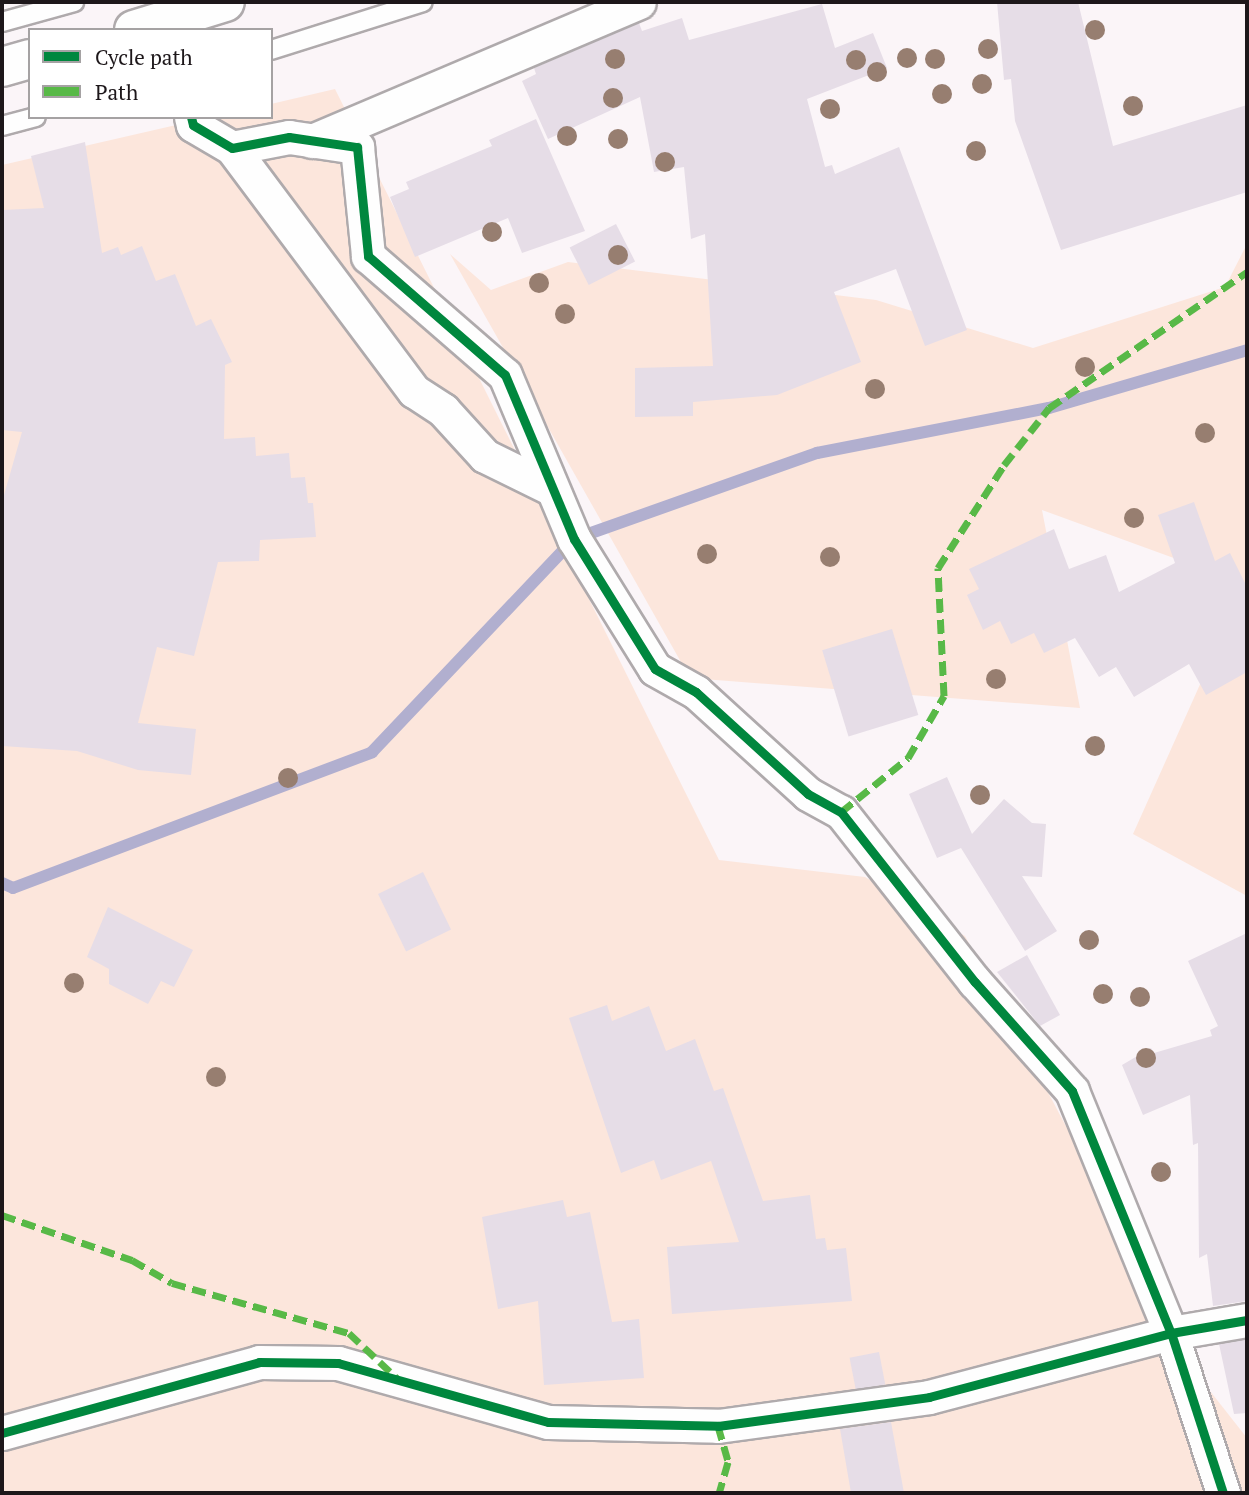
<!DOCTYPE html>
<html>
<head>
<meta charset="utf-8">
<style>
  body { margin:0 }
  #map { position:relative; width:1249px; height:1495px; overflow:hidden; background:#fbf5f8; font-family:"PT Serif",serif }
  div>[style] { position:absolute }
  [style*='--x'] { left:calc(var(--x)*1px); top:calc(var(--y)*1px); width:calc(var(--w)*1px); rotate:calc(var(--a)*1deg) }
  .green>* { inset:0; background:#fce6dc }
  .stream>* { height:12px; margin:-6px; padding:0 6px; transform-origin:6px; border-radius:6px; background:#b1afcf }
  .building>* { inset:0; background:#e6dde7; transform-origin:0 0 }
  .roads { filter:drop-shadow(2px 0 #afaaac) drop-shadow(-2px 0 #afaaac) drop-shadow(0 2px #afaaac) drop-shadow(0 -2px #afaaac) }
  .lane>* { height:18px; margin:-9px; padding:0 9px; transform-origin:9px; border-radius:9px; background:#fefefe }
  .street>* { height:33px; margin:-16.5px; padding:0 16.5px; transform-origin:16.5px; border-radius:16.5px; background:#fefefe }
  .highway>* { height:38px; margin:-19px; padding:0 19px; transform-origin:19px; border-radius:19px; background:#fefefe }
  .quiet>* { height:7px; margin-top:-3.5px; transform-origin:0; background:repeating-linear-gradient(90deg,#58b947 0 14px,transparent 0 21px) }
  .cycleway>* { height:9px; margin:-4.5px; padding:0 4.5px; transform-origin:4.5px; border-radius:4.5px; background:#00873e }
  .trees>* { width:20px; height:20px; margin:-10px; border-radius:50%; background:#977e70 }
  span { translate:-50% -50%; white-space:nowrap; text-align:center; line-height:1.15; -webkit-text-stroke:6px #fff; paint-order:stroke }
  .frame { position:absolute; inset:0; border:4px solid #1d171a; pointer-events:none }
  .legend { position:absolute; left:28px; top:28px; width:245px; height:91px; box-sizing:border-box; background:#fff; border:2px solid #a5a2a3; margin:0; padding:9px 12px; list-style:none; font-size:21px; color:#1d171a }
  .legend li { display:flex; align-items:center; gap:14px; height:35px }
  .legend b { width:35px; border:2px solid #a5a2a3 }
</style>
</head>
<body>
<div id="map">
  <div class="green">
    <i style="clip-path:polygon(335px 89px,719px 860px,865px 877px,965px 936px,1199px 1377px,1247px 1438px,1247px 1493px,2px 1493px,2px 165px,211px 117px,271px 117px,271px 104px)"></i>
    <i style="clip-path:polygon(1247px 244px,1247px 896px,1133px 834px,1245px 584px,1042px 510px,1080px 708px,690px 678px,450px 254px,491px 290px,568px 262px,876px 300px,1033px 348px,1225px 287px)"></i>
  </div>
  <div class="stream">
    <i style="--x:2;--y:883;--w:12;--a:24"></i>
    <i style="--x:13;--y:888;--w:384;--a:-20.7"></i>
    <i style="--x:372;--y:752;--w:294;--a:-46.5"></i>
    <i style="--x:574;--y:539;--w:258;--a:-19.5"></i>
    <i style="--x:817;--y:453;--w:236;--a:-11"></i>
    <i style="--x:1049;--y:408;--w:206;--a:-16.3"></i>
  </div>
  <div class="building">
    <i style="clip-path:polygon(997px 2px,1078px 2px,1113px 146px,1247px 105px,1247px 192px,1061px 250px,1015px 121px,1011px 79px,1004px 80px)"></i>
    <i style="clip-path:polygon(822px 4px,835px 48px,873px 33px,887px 68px,807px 99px,825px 167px,832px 165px,835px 174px,899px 147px,967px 330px,925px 346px,896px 269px,834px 292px,861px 362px,777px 395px,693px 402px,693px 416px,635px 417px,635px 368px,713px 366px,705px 234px,691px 239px,684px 167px,654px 172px,640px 97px,548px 139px,522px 81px,536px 74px,534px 68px,639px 23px,642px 31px,682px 18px,689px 40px)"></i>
    <i style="clip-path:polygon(536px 119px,585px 231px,522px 253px,508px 218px,415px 257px,390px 197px,409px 189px,406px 182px,492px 146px,489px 140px)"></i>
    <i style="clip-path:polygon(85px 142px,102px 253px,118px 247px,121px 255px,142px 246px,156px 281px,175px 274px,196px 326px,211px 319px,232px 362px,225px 365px,224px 439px,255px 437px,256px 456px,289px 453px,291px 478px,305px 477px,308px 503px,313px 503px,316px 537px,260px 540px,259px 561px,218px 562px,194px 656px,157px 647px,138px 723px,196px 729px,191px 775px,138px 770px,77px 751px,2px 746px,2px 502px,22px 432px,2px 430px,3px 210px,44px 208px,31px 156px)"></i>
    <i style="left:616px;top:224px;width:42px;height:52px;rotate:63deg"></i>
    <i style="clip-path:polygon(1194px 502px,1215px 561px,1230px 553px,1247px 587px,1247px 672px,1206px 695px,1189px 664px,1134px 697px,1116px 667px,1099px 677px,1075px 638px,1044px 653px,1034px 633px,1011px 644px,1000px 621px,983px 630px,967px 595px,979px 589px,969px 569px,1054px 529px,1069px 569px,1106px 555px,1119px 592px,1175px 563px,1158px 515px)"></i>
    <i style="left:892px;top:629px;width:90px;height:73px;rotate:73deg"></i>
    <i style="clip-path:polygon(947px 777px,972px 834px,1004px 799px,1032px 823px,1046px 824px,1042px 877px,1022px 876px,1057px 931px,1025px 951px,961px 848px,937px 858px,909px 794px)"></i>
    <i style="left:423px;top:872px;width:64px;height:50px;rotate:64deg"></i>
    <i style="clip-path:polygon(108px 907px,193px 950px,174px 987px,161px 981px,148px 1004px,109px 984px,109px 969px,87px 957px)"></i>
    <i style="clip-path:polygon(1247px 933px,1247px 1301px,1213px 1306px,1207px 1254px,1199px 1258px,1198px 1143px,1193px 1145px,1190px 1095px,1143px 1115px,1122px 1065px,1151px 1048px,1154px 1053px,1212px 1036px,1210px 1030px,1218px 1026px,1188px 961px)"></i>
    <i style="clip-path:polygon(1027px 955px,1060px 1015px,1040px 1026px,997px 972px)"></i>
    <i style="clip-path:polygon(607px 1005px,612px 1021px,649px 1006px,666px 1051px,695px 1039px,714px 1091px,723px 1088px,763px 1201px,810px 1195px,816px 1239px,825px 1238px,827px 1250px,846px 1248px,852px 1301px,672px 1314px,667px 1247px,739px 1242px,711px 1161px,661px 1180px,654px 1160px,621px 1173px,569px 1018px)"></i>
    <i style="clip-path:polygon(563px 1200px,567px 1217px,590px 1212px,612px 1322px,639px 1319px,644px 1378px,544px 1385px,538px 1301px,498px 1309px,482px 1217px)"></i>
    <i style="clip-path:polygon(1247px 1339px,1247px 1413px,1234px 1414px,1219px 1344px)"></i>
    <i style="left:879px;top:1352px;width:33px;height:30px;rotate:79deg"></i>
    <i style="clip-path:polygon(891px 1422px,904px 1493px,851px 1493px,840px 1429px)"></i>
  </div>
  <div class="roads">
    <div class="lane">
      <i style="--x:2;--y:22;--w:75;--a:-15.5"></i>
      <i style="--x:271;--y:50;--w:159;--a:-17.5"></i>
      <i style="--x:2;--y:126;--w:35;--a:-15"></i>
    </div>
    <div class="street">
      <i style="--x:191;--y:117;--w:8;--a:76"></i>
      <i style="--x:193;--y:125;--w:45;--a:30.5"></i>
      <i style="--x:232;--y:148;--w:58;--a:-10.9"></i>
      <i style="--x:289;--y:137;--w:69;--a:8.4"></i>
      <i style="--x:357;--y:147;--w:110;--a:84.2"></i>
      <i style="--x:368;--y:256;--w:181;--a:41"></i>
      <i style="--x:505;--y:375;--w:178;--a:67.2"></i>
      <i style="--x:574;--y:539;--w:153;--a:58.1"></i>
      <i style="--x:655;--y:669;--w:47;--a:29.3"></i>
      <i style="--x:696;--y:692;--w:151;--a:42.3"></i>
      <i style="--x:808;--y:794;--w:38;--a:29"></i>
      <i style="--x:841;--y:812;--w:216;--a:51.8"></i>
      <i style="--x:975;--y:982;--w:146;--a:48.3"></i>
      <i style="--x:1072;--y:1091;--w:261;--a:67.8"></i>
      <i style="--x:1171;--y:1333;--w:168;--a:72"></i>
      <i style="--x:312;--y:141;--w:355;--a:-23"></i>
      <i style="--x:232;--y:148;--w:304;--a:53.2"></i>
      <i style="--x:414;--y:391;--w:35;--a:33"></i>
      <i style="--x:443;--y:410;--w:62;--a:47.6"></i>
      <i style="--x:485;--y:456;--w:72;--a:26.2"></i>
      <i style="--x:2;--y:1433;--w:267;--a:-15.4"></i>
      <i style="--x:259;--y:1362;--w:79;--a:0.7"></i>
      <i style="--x:338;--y:1363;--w:218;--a:15.7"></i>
      <i style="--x:548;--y:1422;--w:170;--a:1.3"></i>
      <i style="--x:718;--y:1426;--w:213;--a:-7.8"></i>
      <i style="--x:929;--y:1397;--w:250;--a:-14.8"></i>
      <i style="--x:1171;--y:1333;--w:77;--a:-9.7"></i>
    </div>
    <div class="highway">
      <i style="--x:134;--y:30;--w:95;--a:-17.1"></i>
      <i style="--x:2;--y:67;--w:29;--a:-16"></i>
    </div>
  </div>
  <div class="quiet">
    <i style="--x:841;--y:812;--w:86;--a:-38.9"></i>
    <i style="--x:908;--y:758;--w:72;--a:-59.9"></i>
    <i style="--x:944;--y:696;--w:128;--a:-92.7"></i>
    <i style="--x:938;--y:568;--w:122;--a:-57.3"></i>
    <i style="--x:1004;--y:465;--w:73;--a:-51.7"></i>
    <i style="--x:1049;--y:408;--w:240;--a:-34.5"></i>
    <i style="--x:2;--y:1215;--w:138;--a:19.1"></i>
    <i style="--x:132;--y:1260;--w:46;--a:29.9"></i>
    <i style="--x:172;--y:1283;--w:184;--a:15.8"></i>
    <i style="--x:349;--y:1333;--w:66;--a:43.2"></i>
    <i style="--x:718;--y:1426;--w:37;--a:74"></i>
    <i style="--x:728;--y:1462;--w:32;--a:106"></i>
  </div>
  <div class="cycleway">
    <i style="--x:191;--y:117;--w:8;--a:76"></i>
    <i style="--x:193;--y:125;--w:45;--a:30.5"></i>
    <i style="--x:232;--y:148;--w:58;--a:-10.9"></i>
    <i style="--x:289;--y:137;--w:69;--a:8.4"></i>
    <i style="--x:357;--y:147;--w:110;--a:84.2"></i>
    <i style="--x:368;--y:256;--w:181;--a:41"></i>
    <i style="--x:505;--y:375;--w:178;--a:67.2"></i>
    <i style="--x:574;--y:539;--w:153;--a:58.1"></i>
    <i style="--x:655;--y:669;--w:47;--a:29.3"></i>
    <i style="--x:696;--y:692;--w:151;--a:42.3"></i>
    <i style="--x:808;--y:794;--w:38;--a:29"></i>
    <i style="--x:841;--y:812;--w:216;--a:51.8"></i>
    <i style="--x:975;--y:982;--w:146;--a:48.3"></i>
    <i style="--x:1072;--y:1091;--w:261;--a:67.8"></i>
    <i style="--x:1171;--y:1333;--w:168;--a:72"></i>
    <i style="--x:2;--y:1433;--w:267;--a:-15.4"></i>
    <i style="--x:259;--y:1362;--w:79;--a:0.7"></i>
    <i style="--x:338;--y:1363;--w:218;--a:15.7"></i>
    <i style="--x:548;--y:1422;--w:170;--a:1.3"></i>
    <i style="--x:718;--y:1426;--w:213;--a:-7.8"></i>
    <i style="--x:929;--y:1397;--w:250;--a:-14.8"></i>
    <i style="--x:1171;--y:1333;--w:77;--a:-9.7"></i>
  </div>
  <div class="trees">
    <i style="left:1095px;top:30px"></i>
    <i style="left:988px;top:49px"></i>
    <i style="left:907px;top:58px"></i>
    <i style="left:615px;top:59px"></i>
    <i style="left:935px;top:59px"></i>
    <i style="left:856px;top:60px"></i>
    <i style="left:877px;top:72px"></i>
    <i style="left:982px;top:84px"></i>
    <i style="left:942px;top:94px"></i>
    <i style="left:613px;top:98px"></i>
    <i style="left:1133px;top:106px"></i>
    <i style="left:830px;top:109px"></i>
    <i style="left:567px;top:136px"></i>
    <i style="left:618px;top:139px"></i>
    <i style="left:976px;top:151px"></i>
    <i style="left:665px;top:162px"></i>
    <i style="left:492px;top:232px"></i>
    <i style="left:618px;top:255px"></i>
    <i style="left:539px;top:283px"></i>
    <i style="left:565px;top:314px"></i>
    <i style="left:1085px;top:367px"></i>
    <i style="left:875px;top:389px"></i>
    <i style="left:1205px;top:433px"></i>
    <i style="left:1134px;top:518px"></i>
    <i style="left:707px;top:554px"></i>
    <i style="left:830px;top:557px"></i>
    <i style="left:996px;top:679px"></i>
    <i style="left:1095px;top:746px"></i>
    <i style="left:288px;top:778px"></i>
    <i style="left:980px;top:795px"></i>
    <i style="left:1089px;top:940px"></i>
    <i style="left:74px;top:983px"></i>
    <i style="left:1103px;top:994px"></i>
    <i style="left:1140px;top:997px"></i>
    <i style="left:1146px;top:1058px"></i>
    <i style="left:216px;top:1077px"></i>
    <i style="left:1161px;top:1172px"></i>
  </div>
  <div class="frame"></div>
  <ul class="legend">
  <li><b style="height:9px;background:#00873e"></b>Cycle path</li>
  <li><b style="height:9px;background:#58b947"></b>Path</li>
  </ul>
</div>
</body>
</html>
